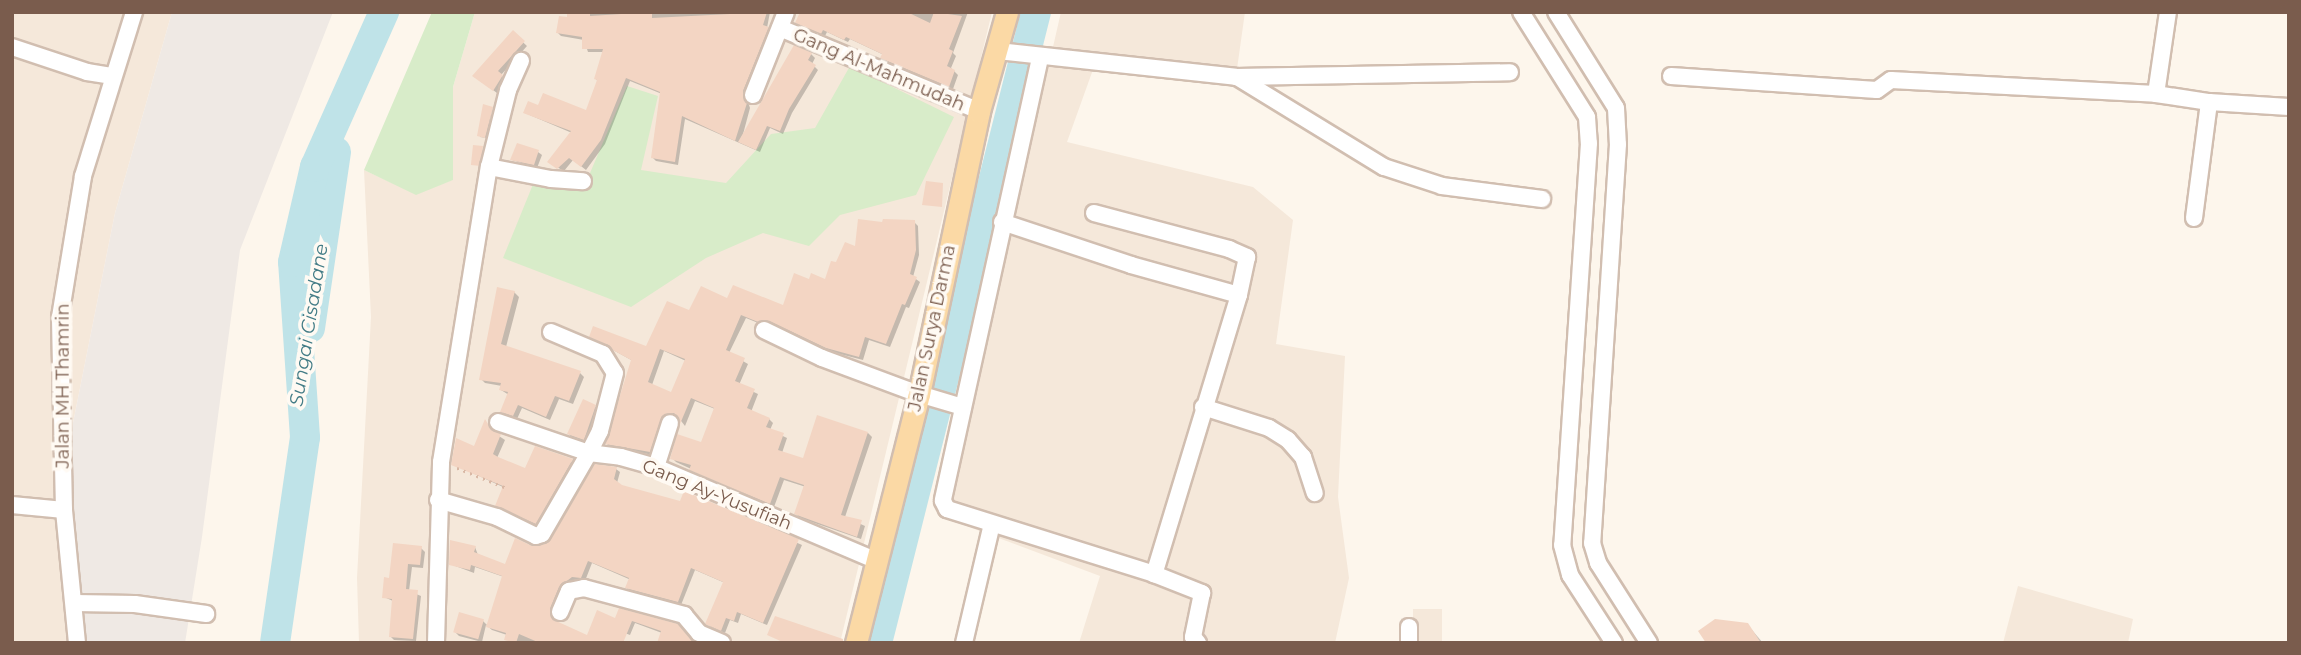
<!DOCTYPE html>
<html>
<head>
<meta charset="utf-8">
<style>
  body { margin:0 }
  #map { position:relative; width:2301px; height:655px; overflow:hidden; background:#fdf6ec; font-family:Montserrat,sans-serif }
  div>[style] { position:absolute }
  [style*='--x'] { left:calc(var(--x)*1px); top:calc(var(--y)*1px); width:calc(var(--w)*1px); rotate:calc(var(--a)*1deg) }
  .residential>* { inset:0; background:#f5e8da; transform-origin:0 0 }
  .industrial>* { inset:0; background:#efe9e4 }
  .green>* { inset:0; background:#d8ecc9 }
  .shadow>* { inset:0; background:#0003 }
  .river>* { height:30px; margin:-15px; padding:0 15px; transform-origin:15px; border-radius:15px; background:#bfe3e8 }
  .building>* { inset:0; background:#f3d5c3; transform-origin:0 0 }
  .path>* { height:2.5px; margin-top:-1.25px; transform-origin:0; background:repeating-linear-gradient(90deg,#d9b8a5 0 2px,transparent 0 7px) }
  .roads { filter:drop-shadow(2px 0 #d1beb0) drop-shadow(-2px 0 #d1beb0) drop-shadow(0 2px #d1beb0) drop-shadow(0 -2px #d1beb0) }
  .minor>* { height:16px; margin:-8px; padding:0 8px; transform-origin:8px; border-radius:8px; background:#fff }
  .major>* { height:21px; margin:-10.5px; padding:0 10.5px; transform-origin:10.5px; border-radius:10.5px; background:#fbd9a5 }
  span { translate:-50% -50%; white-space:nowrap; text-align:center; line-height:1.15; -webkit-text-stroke:7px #fffaf3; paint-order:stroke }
  .street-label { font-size:18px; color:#7a5c4d }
  .water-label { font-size:19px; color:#437c86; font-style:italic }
  .frame { position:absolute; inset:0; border:14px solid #7a5c4d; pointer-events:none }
</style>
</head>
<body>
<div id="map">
  <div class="residential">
    <i style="clip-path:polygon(12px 12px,172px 12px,115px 213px,70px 438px,72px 643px,12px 643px)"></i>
    <i style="clip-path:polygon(475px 12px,992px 12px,840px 643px,359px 643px,357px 578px,371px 317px,364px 170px,416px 194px,452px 180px,453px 87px)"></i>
    <i style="clip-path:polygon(1061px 12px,1245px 12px,1237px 69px,1095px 64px,1067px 142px,1253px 187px,1293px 220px,1276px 344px,1345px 356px,1338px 497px,1349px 578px,1335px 643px,1079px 643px,1100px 576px,945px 518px)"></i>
    <i style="clip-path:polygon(2018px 586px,2133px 619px,2128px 643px,2003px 643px)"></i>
    <i style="left:1413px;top:609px;width:29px;height:34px"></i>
  </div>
  <div class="industrial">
    <i style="clip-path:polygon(172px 12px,333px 12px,240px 250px,202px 537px,185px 643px,72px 643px,70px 438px,115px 213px)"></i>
  </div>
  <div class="green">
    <i style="clip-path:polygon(432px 12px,475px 12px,453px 87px,453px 180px,416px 195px,364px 170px)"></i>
    <i style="clip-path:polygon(850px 66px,954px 117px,916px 195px,840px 215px,809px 246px,763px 233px,706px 258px,631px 307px,503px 258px,538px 172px,590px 173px,627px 86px,658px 96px,641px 170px,726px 183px,771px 134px,815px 128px)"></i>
  </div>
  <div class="shadow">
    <i style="clip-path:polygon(569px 12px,770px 12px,767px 28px,771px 32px,746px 96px,750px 108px,742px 138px,811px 54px,815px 58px,812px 64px,818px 70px,792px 113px,783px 134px,770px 128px,760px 152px,685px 119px,678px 165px,656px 161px,653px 158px,662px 94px,630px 81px,605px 144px,586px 170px,573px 160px,564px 171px,553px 165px,572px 133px,525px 113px,539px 107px,587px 113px,598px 82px,596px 79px,604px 52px,588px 52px,584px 40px,561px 36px,558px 33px,569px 19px)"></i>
    <i style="clip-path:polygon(802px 12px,968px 12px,953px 53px,956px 56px,951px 68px,958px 75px,953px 89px,886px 62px,884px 55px,850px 39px,848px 42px,827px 32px,825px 36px,801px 26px,797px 22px)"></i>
    <i style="clip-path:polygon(513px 33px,527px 46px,501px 75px,506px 80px,497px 93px,478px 79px)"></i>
    <i style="clip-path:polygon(492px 108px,487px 138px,480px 137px)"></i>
    <i style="clip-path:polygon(538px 152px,542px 155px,537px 168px,512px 160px)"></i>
    <i style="clip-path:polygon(evenodd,914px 222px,918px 226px,919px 255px,913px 277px,920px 282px,909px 308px,906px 307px,890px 347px,869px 340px,863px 360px,832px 352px,774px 324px,763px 325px,746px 318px,729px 353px,748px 364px,739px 385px,758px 394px,751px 412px,769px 419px,773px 423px,770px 430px,787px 438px,782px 453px,804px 461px,868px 433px,872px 437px,845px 517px,865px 526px,861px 539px,800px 518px,796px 514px,806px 487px,784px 480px,774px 507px,676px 462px,672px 458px,702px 444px,715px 409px,695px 401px,685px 426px,678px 417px,666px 419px,654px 455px,611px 448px,607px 444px,633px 361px,595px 340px,647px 348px,690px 313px,728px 301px,784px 307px,810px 281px,826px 281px,837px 264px,884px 224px,914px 222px,664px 351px,686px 361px,672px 394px,652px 385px,664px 351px)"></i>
    <i style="clip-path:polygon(514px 292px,519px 297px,506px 347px,580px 373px,584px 377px,573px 404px,559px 399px,550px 420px,522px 408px,517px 419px,506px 416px,502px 411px,509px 395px,501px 390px,502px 386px,485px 383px,481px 379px)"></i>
    <i style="clip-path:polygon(595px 407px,599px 410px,587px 443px,572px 438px,569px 434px)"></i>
    <i style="clip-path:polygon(486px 422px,493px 432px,505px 440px,497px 458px,526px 470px,536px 448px,576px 464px,540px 527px,497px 505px,505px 488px,453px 464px,475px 448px)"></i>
    <i style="clip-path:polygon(616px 469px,620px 472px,617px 483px,622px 486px,681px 503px,685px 493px,802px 545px,767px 625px,741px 614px,738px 623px,730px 620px,725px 633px,711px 627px,707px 623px,725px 583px,695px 570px,681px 605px,631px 592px,627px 588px,631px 580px,592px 563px,585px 581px,576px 580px,563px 590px,553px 613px,554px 621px,588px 637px,615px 622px,620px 610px,677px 626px,662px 633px,635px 623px,630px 635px,617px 630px,605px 643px,509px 643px,507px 635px,492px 630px,486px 625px,482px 642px,459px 636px,455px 632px,483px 621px,488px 626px,504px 577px,475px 567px,474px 573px,450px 564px,475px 547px,478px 555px,506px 566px,532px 548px,546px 546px)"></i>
    <i style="clip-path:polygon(421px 548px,425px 552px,423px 568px,412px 567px,409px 591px,421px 596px,416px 641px,394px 640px,390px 636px,393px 601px,384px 597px,391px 579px)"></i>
    <i style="clip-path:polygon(1747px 624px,1763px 643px,1706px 643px)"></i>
  </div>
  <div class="river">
    <i style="--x:310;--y:328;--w:178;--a:-81.6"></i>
    <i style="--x:275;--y:643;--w:208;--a:-81.7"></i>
    <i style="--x:305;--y:437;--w:175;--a:-93.9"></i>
    <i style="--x:293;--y:262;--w:98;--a:-77"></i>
    <i style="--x:315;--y:167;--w:170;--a:-66"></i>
    <i style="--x:877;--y:643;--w:651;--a:-75.86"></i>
  </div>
  <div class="building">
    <i style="clip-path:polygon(567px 12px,590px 12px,590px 16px,652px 12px,652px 18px,767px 12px,763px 25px,769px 27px,743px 91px,747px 103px,735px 141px,682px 116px,675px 162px,651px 158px,660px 92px,626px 78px,601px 140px,581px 167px,569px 158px,557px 169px,547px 162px,571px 131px,523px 113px,528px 101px,538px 105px,543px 93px,586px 110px,597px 80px,594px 79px,603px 49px,582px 49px,582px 37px,556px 33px,559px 16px,567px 17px)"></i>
    <i style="clip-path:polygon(800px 12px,907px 12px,930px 23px,934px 12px,962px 16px,949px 49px,953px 51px,947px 66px,955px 70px,949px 87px,880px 58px,882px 54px,846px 37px,844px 40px,823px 30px,821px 34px,795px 23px)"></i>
    <i style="clip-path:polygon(513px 30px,525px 41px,498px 71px,503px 75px,493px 91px,472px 76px)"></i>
    <i style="clip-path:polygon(794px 45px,812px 53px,808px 60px,816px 65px,789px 109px,780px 131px,767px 126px,756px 150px,738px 142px)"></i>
    <i style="clip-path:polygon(483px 104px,493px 107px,485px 138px,477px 136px)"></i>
    <i style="clip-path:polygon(517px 143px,539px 150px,534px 165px,510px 160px)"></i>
    <i style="left:473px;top:145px;width:10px;height:20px;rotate:6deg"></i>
    <i style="clip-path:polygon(926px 181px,943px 183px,942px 207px,922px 205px)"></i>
    <i style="clip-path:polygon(evenodd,858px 219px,882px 222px,883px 219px,915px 220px,916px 250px,910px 274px,917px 277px,905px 305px,902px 304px,886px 344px,865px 337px,859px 357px,826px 348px,769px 321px,758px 322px,741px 315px,726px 350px,745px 358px,735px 381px,755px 389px,747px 408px,770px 418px,766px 427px,784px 433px,778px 450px,803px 458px,817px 415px,868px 432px,841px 515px,862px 520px,857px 537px,794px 514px,804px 485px,780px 477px,770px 504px,689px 470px,691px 465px,670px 459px,677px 434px,701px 442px,714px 408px,691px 398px,680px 424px,674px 413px,662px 416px,650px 452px,605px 444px,631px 360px,589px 337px,593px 326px,646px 346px,667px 301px,689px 310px,701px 286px,727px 298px,733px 285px,783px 305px,794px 273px,809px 279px,811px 273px,825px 279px,831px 261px,836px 262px,845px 242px,855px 246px,858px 219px,660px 349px,685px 359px,671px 392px,648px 382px,660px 349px)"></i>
    <i style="clip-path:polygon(497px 287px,515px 291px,501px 344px,581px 371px,569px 401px,555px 396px,546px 417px,518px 405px,513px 416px,500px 412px,508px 392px,499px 390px,501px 383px,479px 380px)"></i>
    <i style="clip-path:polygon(583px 399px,596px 405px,584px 440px,567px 434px)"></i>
    <i style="clip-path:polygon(485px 419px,491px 429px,501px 434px,493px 454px,498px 457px,525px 468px,535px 446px,573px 459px,536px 524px,495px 506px,503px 486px,451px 465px,456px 438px,474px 446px)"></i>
    <i style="clip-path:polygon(595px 464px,617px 467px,614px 479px,622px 485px,680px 501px,684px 491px,799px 539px,763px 623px,737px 612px,734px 621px,726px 618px,721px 631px,705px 624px,723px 582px,691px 568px,678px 602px,625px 588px,629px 578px,588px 561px,581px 578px,572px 577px,559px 587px,550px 609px,554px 620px,587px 635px,597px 610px,615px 618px,619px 608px,678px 624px,695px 643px,657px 643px,661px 631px,632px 621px,623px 643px,540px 643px,519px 634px,516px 643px,504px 640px,506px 633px,486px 627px,502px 576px,471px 565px,470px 570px,449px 565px,450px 540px,476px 546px,474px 552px,505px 564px,515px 538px,532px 546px,545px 544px)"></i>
    <i style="clip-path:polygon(393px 543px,422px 546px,420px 565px,408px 564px,406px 589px,418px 590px,413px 639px,389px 637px,392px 599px,382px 598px,384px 577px,389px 578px)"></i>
    <i style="left:459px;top:612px;width:26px;height:21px;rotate:16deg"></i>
    <i style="clip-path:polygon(775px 616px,843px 639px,843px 643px,785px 643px,767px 635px)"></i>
    <i style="clip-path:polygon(1715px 619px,1748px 623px,1761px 643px,1706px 643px,1698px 631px)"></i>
  </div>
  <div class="path">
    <i style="--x:457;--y:468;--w:54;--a:21.8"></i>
  </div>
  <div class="roads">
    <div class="minor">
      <i style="--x:1521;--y:12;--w:124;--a:57.8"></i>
      <i style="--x:1587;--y:117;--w:26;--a:86"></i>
      <i style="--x:1589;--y:143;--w:403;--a:93.8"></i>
      <i style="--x:1562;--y:545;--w:31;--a:75"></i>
      <i style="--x:1570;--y:575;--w:81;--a:57.1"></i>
      <i style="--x:1556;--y:12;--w:113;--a:58"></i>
      <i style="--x:1616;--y:108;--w:36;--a:87"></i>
      <i style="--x:1618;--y:144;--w:400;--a:93.7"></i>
      <i style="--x:1592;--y:543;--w:21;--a:73"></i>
      <i style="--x:1598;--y:563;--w:95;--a:57.5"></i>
      <i style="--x:780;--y:28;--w:216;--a:22.6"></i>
      <i style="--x:12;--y:47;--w:79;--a:18.4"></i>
      <i style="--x:87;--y:72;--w:26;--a:9"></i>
      <i style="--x:998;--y:51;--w:239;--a:6.2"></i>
      <i style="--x:1236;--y:77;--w:274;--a:-1"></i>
      <i style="--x:1040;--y:58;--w:453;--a:102.4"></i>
      <i style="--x:943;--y:501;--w:9;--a:63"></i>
      <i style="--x:947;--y:509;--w:217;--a:17.4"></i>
      <i style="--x:1154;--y:574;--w:52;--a:21.6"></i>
      <i style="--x:1202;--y:593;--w:45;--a:101.6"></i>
      <i style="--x:1193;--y:637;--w:8;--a:50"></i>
      <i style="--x:1671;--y:76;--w:206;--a:3.9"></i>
      <i style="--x:1877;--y:90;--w:17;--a:-36"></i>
      <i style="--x:1891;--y:80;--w:265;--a:3"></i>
      <i style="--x:2156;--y:94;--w:54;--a:8.6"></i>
      <i style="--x:2209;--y:102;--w:80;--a:3.6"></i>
      <i style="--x:1237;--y:77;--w:172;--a:31.5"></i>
      <i style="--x:1384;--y:167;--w:61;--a:18.1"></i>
      <i style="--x:1442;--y:186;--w:101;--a:7.4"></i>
      <i style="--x:2156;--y:94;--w:83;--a:-81.7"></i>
      <i style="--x:753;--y:95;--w:89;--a:-68.3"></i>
      <i style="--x:489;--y:167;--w:63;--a:11"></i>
      <i style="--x:551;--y:179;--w:32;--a:4"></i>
      <i style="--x:1094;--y:213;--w:140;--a:14.9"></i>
      <i style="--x:1229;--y:249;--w:20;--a:24"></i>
      <i style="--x:1247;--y:257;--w:39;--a:102"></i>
      <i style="--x:1239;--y:295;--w:292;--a:106.9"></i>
      <i style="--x:2194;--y:218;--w:117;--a:-82.6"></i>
      <i style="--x:1002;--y:222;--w:136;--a:18.4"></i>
      <i style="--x:1131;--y:265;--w:112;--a:15.5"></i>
      <i style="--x:764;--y:330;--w:64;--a:25.8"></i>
      <i style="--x:822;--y:358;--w:103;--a:20.4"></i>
      <i style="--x:919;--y:394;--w:46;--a:16.5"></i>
      <i style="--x:551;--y:332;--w:56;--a:22.9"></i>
      <i style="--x:603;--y:354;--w:22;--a:58"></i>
      <i style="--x:615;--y:373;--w:60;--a:104.5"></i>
      <i style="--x:600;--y:431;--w:25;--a:117"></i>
      <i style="--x:589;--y:453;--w:32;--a:7"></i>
      <i style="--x:621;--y:457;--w:36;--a:16"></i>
      <i style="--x:656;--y:467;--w:240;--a:23"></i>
      <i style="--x:1203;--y:407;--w:69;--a:17.7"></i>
      <i style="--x:1269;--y:428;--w:22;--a:32"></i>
      <i style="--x:1288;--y:440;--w:23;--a:49"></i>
      <i style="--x:1303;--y:457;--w:38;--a:72"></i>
      <i style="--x:656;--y:467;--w:46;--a:-72.3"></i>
      <i style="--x:438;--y:500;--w:61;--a:16.1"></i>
      <i style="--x:497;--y:517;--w:43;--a:26"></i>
      <i style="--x:536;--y:536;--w:6;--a:-18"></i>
      <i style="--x:542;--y:534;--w:94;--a:-59.9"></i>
      <i style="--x:589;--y:453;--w:96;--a:-161.2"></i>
      <i style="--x:12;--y:505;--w:52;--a:5.5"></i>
      <i style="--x:75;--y:603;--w:60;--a:1"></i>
      <i style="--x:135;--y:604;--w:72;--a:8"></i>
      <i style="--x:560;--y:612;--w:23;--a:-67"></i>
      <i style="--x:569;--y:591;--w:15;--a:-11"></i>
      <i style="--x:584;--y:588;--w:104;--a:15.1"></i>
      <i style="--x:684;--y:615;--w:23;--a:50"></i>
      <i style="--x:699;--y:633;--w:25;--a:23"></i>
      <i style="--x:77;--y:643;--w:134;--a:-95.6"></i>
      <i style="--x:64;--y:510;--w:193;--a:-91.2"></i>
      <i style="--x:60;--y:317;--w:143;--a:-80.7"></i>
      <i style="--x:83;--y:176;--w:172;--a:-72.7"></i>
      <i style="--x:436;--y:643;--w:181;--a:-88.4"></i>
      <i style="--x:441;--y:462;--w:299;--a:-80.8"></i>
      <i style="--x:489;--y:167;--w:79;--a:-76.1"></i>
      <i style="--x:508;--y:90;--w:32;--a:-66"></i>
      <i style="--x:964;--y:643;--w:122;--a:-76.8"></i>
      <i style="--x:1409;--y:643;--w:16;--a:-90"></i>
    </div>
    <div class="major">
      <i style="--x:856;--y:643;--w:257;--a:-75.8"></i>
      <i style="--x:919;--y:394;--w:289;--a:-78"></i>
      <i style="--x:979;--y:111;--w:103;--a:-74.2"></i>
    </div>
  </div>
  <div class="street-label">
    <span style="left:879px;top:70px;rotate:23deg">Gang Al-Mahmudah</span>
    <span style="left:932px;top:328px;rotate:-78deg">Jalan Surya Darma</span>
    <span style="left:63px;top:386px;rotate:-90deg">Jalan MH Thamrin</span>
    <span style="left:717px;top:495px;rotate:22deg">Gang Ay-Yusufiah</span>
  </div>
  <div class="water-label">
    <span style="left:309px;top:325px;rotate:-81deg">Sungai Cisadane</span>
  </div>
  <div class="frame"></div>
</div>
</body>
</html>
